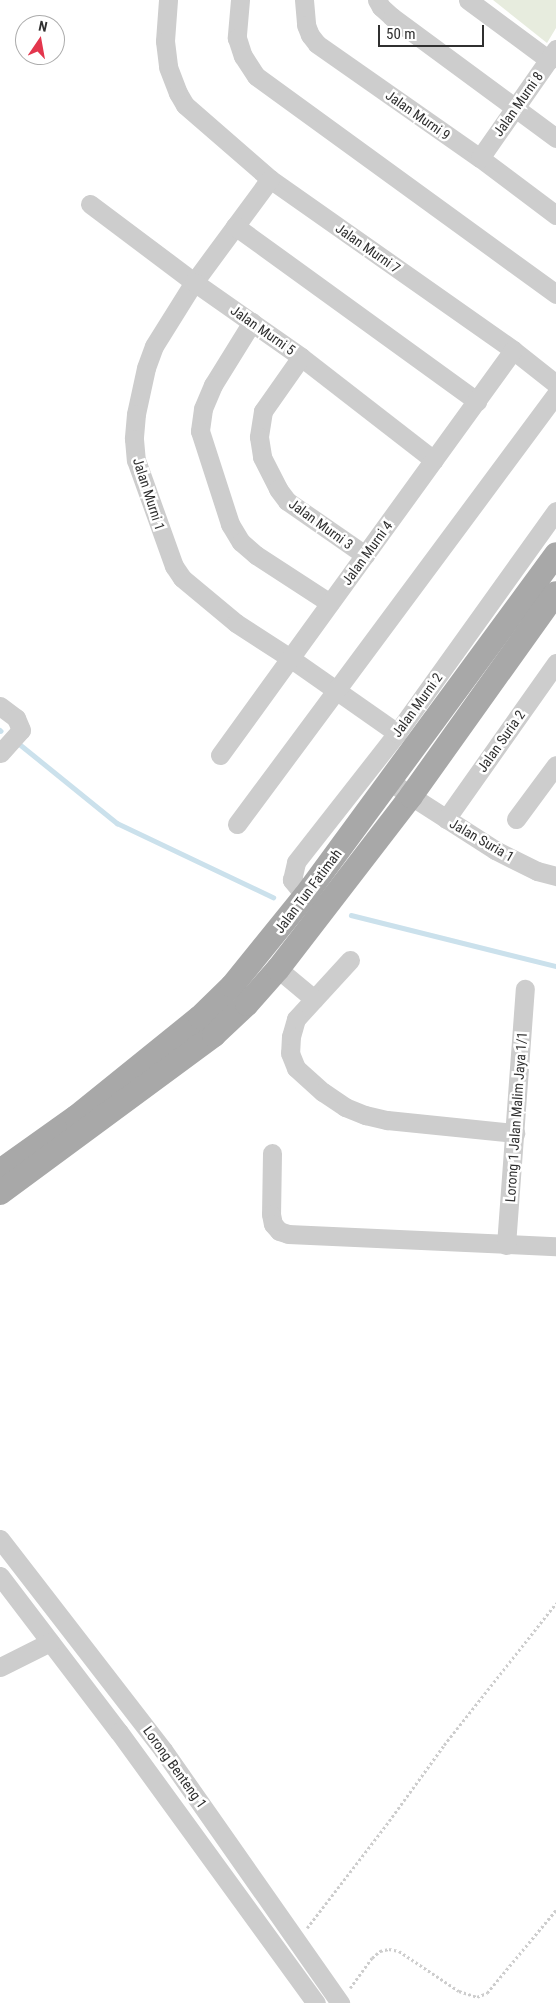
<!DOCTYPE html>
<html>
<head>
<meta charset="utf-8">
<style>
  body { margin:0 }
  #map { position:relative; width:556px; height:2003px; overflow:hidden; background:#fff; font-family:"Roboto Condensed",sans-serif }
  div>[style] { position:absolute }
  [style*='--x'] { left:calc(var(--x)*1px); top:calc(var(--y)*1px); width:calc(var(--w)*1px); rotate:calc(var(--a)*1deg) }
  .green>* { inset:0; background:#e7ecde }
  .stream>* { height:4.5px; margin:-2.25px; padding:0 2.25px; transform-origin:2.25px; border-radius:2.25px; background:#cbe1ec }
  .path>* { height:2.5px; margin-top:-1.25px; transform-origin:0; background:repeating-linear-gradient(90deg,#cdcdcd 0 2.5px,transparent 0 5px) }
  .minor>* { height:19px; margin:-9.5px; padding:0 9.5px; transform-origin:9.5px; border-radius:9.5px; background:#cdcdcd }
  .major>* { height:24px; margin:-12px; padding:0 12px; transform-origin:12px; border-radius:12px; background:#a8a8a8 }
  span { translate:-50% -50%; white-space:nowrap; text-align:center; line-height:1.15; -webkit-text-stroke:5px #fff; paint-order:stroke }
  .street-label { font-size:14px; color:#303030 }
  .north { position:absolute; left:15px; top:15px; width:50px; height:50px; box-sizing:border-box; background:#fff; border:1px solid #acacac; border-radius:50%; rotate:12deg; font-size:14px; font-weight:700; line-height:20px; text-align:center; color:#303030 }
  .north::after { content:''; display:block; margin:auto; width:18px; height:22px; background:#e3364d; clip-path:polygon(50% 0,100% 100%,50% 72%,0 100%) }
  .scale { position:absolute; left:378px; top:25px; width:106px; height:22px; box-sizing:border-box; border:2px solid #303030; border-top:0; padding-left:6px; font-size:15px; line-height:18px; white-space:nowrap; color:#303030; -webkit-text-stroke:4px #fff; paint-order:stroke }
</style>
</head>
<body>
<div id="map">
  <div class="green">
    <i style="clip-path:polygon(493px 0,556px 0,556px 28px,547px 43px)"></i>
  </div>
  <div class="stream">
    <i style="--x:0;--y:730;--w:1;--a:45"></i>
    <i style="--x:17;--y:742;--w:129;--a:39"></i>
    <i style="--x:117;--y:823;--w:173;--a:25.4"></i>
    <i style="--x:351;--y:915;--w:211;--a:14"></i>
  </div>
  <div class="path">
    <i style="--x:307;--y:1928;--w:135;--a:-52.5"></i>
    <i style="--x:389;--y:1821;--w:94;--a:-54.1"></i>
    <i style="--x:444;--y:1745;--w:181;--a:-51.7"></i>
    <i style="--x:350;--y:1988;--w:37;--a:-54"></i>
    <i style="--x:372;--y:1958;--w:11;--a:-41"></i>
    <i style="--x:380;--y:1951;--w:9;--a:-13"></i>
    <i style="--x:389;--y:1949;--w:10;--a:11"></i>
    <i style="--x:399;--y:1951;--w:72;--a:33.7"></i>
    <i style="--x:459;--y:1991;--w:19;--a:18"></i>
    <i style="--x:477;--y:1997;--w:11;--a:-22"></i>
    <i style="--x:487;--y:1993;--w:108;--a:-50.3"></i>
  </div>
  <div class="minor">
    <i style="--x:168;--y:0;--w:41;--a:94.2"></i>
    <i style="--x:165;--y:41;--w:26;--a:83"></i>
    <i style="--x:168;--y:67;--w:28;--a:69"></i>
    <i style="--x:178;--y:93;--w:14;--a:60"></i>
    <i style="--x:185;--y:105;--w:113;--a:41"></i>
    <i style="--x:270;--y:179;--w:297;--a:35.1"></i>
    <i style="--x:513;--y:350;--w:55;--a:38.3"></i>
    <i style="--x:240;--y:0;--w:38;--a:95"></i>
    <i style="--x:237;--y:38;--w:19;--a:72"></i>
    <i style="--x:243;--y:56;--w:24;--a:57"></i>
    <i style="--x:256;--y:76;--w:371;--a:36"></i>
    <i style="--x:304;--y:0;--w:25;--a:85"></i>
    <i style="--x:306;--y:25;--w:11;--a:68"></i>
    <i style="--x:310;--y:35;--w:11;--a:52"></i>
    <i style="--x:317;--y:44;--w:199;--a:35"></i>
    <i style="--x:480;--y:158;--w:95;--a:36.9"></i>
    <i style="--x:377;--y:0;--w:8;--a:60"></i>
    <i style="--x:381;--y:7;--w:15;--a:42"></i>
    <i style="--x:392;--y:17;--w:204;--a:36.4"></i>
    <i style="--x:468;--y:0;--w:101;--a:36.5"></i>
    <i style="--x:480;--y:158;--w:133;--a:-55.1"></i>
    <i style="--x:270;--y:179;--w:128;--a:126.4"></i>
    <i style="--x:194;--y:282;--w:75;--a:122"></i>
    <i style="--x:154;--y:346;--w:23;--a:110"></i>
    <i style="--x:146;--y:368;--w:47;--a:102.3"></i>
    <i style="--x:136;--y:414;--w:25;--a:95"></i>
    <i style="--x:134;--y:439;--w:21;--a:85"></i>
    <i style="--x:136;--y:460;--w:113;--a:70.3"></i>
    <i style="--x:174;--y:566;--w:14;--a:56"></i>
    <i style="--x:182;--y:578;--w:70;--a:39.8"></i>
    <i style="--x:236;--y:623;--w:64;--a:32.9"></i>
    <i style="--x:290;--y:658;--w:131;--a:35"></i>
    <i style="--x:90;--y:204;--w:130;--a:36.9"></i>
    <i style="--x:194;--y:282;--w:131;--a:35"></i>
    <i style="--x:301;--y:357;--w:168;--a:37.8"></i>
    <i style="--x:235;--y:226;--w:299;--a:35.9"></i>
    <i style="--x:252;--y:322;--w:74;--a:121.8"></i>
    <i style="--x:213;--y:385;--w:26;--a:113"></i>
    <i style="--x:203;--y:409;--w:22;--a:98"></i>
    <i style="--x:200;--y:431;--w:98;--a:72.1"></i>
    <i style="--x:230;--y:524;--w:21;--a:59"></i>
    <i style="--x:241;--y:542;--w:20;--a:41"></i>
    <i style="--x:256;--y:555;--w:88;--a:33"></i>
    <i style="--x:301;--y:357;--w:66;--a:125.1"></i>
    <i style="--x:263;--y:411;--w:26;--a:99"></i>
    <i style="--x:259;--y:437;--w:20;--a:81"></i>
    <i style="--x:262;--y:457;--w:36;--a:63"></i>
    <i style="--x:278;--y:489;--w:15;--a:53"></i>
    <i style="--x:287;--y:501;--w:95;--a:34.7"></i>
    <i style="--x:0;--y:706;--w:20;--a:37"></i>
    <i style="--x:16;--y:718;--w:13;--a:67"></i>
    <i style="--x:21;--y:730;--w:31;--a:132"></i>
    <i style="--x:220;--y:755;--w:500;--a:-54.1"></i>
    <i style="--x:390;--y:781;--w:26;--a:36"></i>
    <i style="--x:411;--y:796;--w:100;--a:32.7"></i>
    <i style="--x:495;--y:850;--w:47;--a:26.6"></i>
    <i style="--x:537;--y:871;--w:20;--a:15"></i>
    <i style="--x:446;--y:819;--w:191;--a:-54.8"></i>
    <i style="--x:516;--y:819;--w:67;--a:-53.5"></i>
    <i style="--x:237;--y:824;--w:535;--a:-53.43"></i>
    <i style="--x:305;--y:896;--w:21;--a:-129"></i>
    <i style="--x:292;--y:880;--w:18;--a:-77"></i>
    <i style="--x:296;--y:862;--w:164;--a:-51.9"></i>
    <i style="--x:397;--y:733;--w:273;--a:-54.4"></i>
    <i style="--x:350;--y:960;--w:80;--a:132.5"></i>
    <i style="--x:296;--y:1019;--w:18;--a:106"></i>
    <i style="--x:291;--y:1036;--w:17;--a:93"></i>
    <i style="--x:290;--y:1053;--w:16;--a:68"></i>
    <i style="--x:296;--y:1068;--w:36;--a:42"></i>
    <i style="--x:323;--y:1092;--w:27;--a:34"></i>
    <i style="--x:345;--y:1107;--w:22;--a:22"></i>
    <i style="--x:365;--y:1115;--w:23;--a:13"></i>
    <i style="--x:387;--y:1120;--w:129;--a:5.8"></i>
    <i style="--x:278;--y:969;--w:47;--a:39.8"></i>
    <i style="--x:272;--y:1153;--w:61;--a:90.9"></i>
    <i style="--x:271;--y:1214;--w:10;--a:79"></i>
    <i style="--x:273;--y:1224;--w:9;--a:49"></i>
    <i style="--x:279;--y:1231;--w:9;--a:18"></i>
    <i style="--x:288;--y:1234;--w:268;--a:2.6"></i>
    <i style="--x:506;--y:1245;--w:257;--a:-85.8"></i>
    <i style="--x:0;--y:1539;--w:267;--a:52.3"></i>
    <i style="--x:163;--y:1750;--w:309;--a:55"></i>
    <i style="--x:0;--y:1576;--w:196;--a:52.7"></i>
    <i style="--x:119;--y:1732;--w:335;--a:54"></i>
    <i style="--x:0;--y:1667;--w:56;--a:-26.6"></i>
  </div>
  <div class="major">
    <i style="--x:0;--y:1171;--w:93;--a:-35.4"></i>
    <i style="--x:76;--y:1117;--w:159;--a:-38.9"></i>
    <i style="--x:200;--y:1017;--w:45;--a:-44.1"></i>
    <i style="--x:232;--y:986;--w:116;--a:-51"></i>
    <i style="--x:305;--y:896;--w:424;--a:-53.7"></i>
    <i style="--x:0;--y:1193;--w:266;--a:-36.4"></i>
    <i style="--x:214;--y:1035;--w:45;--a:-43.2"></i>
    <i style="--x:247;--y:1004;--w:47;--a:-48.5"></i>
    <i style="--x:278;--y:969;--w:218;--a:-52.4"></i>
    <i style="--x:411;--y:796;--w:249;--a:-54.5"></i>
  </div>
  <div class="street-label">
    <span style="left:518px;top:104px;rotate:-55deg">Jalan Murni 8</span>
    <span style="left:418px;top:115px;rotate:35deg">Jalan Murni 9</span>
    <span style="left:368px;top:248px;rotate:35deg">Jalan Murni 7</span>
    <span style="left:263px;top:330px;rotate:35deg">Jalan Murni 5</span>
    <span style="left:149px;top:494px;rotate:72deg">Jalan Murni 1</span>
    <span style="left:321px;top:524px;rotate:36deg">Jalan Murni 3</span>
    <span style="left:367px;top:553px;rotate:-54deg">Jalan Murni 4</span>
    <span style="left:417px;top:705px;rotate:-54deg">Jalan Murni 2</span>
    <span style="left:501px;top:741px;rotate:-55deg">Jalan Suria 2</span>
    <span style="left:482px;top:840px;rotate:30deg">Jalan Suria 1</span>
    <span style="left:308px;top:891px;rotate:-53deg">Jalan Tun Fatimah</span>
    <span style="left:516px;top:1117px;rotate:-86deg">Lorong 1 Jalan Malim Jaya 1/1</span>
    <span style="left:175px;top:1767px;rotate:54deg">Lorong Benteng 1</span>
  </div>
  <div class="north">N</div>
  <div class="scale">50 m</div>
</div>
</body>
</html>
